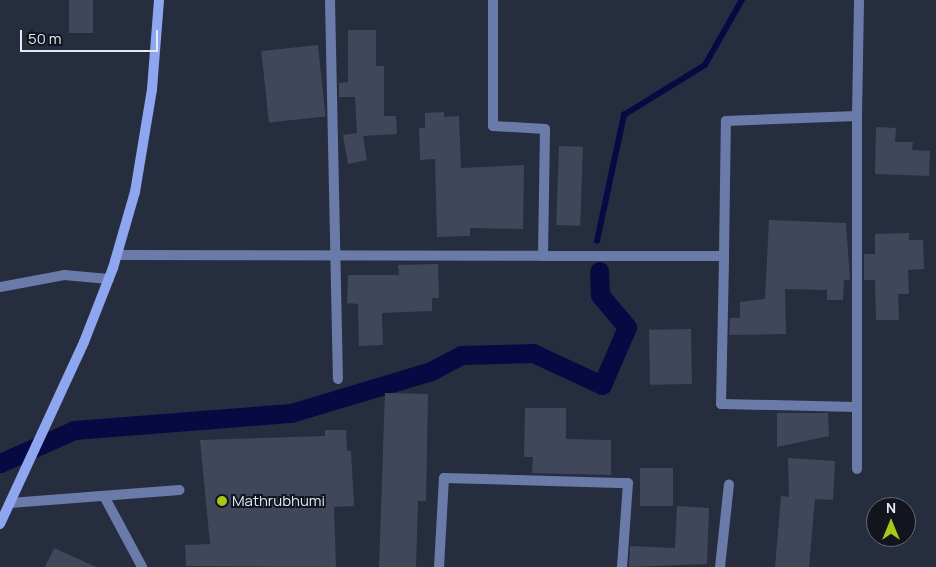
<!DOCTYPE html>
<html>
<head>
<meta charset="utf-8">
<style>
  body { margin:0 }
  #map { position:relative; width:936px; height:567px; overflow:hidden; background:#262d3f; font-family:Manrope,sans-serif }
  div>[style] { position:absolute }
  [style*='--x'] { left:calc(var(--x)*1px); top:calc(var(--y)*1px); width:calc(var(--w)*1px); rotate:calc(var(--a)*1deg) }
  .stream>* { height:5.5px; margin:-2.75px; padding:0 2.75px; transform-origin:2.75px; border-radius:2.75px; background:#070a42 }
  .canal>* { height:19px; margin:-9.5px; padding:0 9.5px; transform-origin:9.5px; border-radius:9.5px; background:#070a42 }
  .building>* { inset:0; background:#40475a; transform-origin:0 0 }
  .street>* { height:10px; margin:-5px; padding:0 5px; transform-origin:5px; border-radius:5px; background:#6b7ba9 }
  .secondary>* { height:10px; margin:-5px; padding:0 5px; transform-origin:5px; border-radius:5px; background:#8ea6f0 }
  .dots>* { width:14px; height:14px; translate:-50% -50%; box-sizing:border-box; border:2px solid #12151d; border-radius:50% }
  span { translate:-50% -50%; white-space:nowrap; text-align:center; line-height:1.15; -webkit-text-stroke:4px #12151d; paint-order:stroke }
  .poi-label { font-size:15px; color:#e4e9f5 }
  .left { translate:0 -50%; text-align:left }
  .north { position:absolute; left:866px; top:497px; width:50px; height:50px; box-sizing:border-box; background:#12151d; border:1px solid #666a73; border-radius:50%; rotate:0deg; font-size:14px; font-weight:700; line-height:20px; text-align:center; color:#e4e9f5 }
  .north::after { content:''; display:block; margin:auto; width:18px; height:22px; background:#aac717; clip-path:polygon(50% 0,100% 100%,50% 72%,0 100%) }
  .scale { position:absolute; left:20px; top:30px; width:138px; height:22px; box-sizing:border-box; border:2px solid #e4e9f5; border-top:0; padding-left:6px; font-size:15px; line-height:18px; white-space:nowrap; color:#e4e9f5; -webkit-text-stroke:4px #12151d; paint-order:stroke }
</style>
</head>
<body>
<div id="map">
  <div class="stream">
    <i style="--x:597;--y:241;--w:129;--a:-77.9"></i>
    <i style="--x:624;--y:115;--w:95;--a:-31.7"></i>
    <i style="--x:705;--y:65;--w:75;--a:-60.4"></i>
  </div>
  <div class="canal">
    <i style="--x:0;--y:463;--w:81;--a:-24"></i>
    <i style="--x:74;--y:430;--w:218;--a:-4.5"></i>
    <i style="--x:291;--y:413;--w:146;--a:-16.7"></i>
    <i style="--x:431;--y:371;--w:34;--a:-28"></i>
    <i style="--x:461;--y:355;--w:72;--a:-1.6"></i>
    <i style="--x:533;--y:353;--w:76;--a:24.9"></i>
    <i style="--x:602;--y:385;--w:63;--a:-66.7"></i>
    <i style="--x:627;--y:327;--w:42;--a:-130.2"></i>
    <i style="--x:600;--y:295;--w:24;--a:-92"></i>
  </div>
  <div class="building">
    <i style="left:69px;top:0;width:24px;height:33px"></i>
    <i style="clip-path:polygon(348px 30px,376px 30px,376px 66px,384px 66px,384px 116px,396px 116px,397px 134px,363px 136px,367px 160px,348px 164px,343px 135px,357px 133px,355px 97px,339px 97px,339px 83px,348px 82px)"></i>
    <i style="left:318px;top:45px;width:72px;height:57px;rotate:84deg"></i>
    <i style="clip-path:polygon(444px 112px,444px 117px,459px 116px,461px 168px,524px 165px,523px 229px,470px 228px,470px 236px,437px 237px,435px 159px,420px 160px,419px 128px,425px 128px,425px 113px)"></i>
    <i style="clip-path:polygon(876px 127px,896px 128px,895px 142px,913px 142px,912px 150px,930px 151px,929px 176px,875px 174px)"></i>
    <i style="left:559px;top:146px;width:24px;height:79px;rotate:2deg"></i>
    <i style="clip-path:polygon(769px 220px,846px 223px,850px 280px,844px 280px,843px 300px,827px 300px,827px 290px,785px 289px,786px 334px,729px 335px,730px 318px,740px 318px,740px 302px,765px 299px)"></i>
    <i style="clip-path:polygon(909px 233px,909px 240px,923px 240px,924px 269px,908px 270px,909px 294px,898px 294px,899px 320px,876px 320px,875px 280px,864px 280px,864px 254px,875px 254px,875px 234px)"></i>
    <i style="clip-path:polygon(438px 264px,439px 298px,432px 298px,432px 311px,382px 313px,383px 345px,359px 346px,358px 304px,347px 303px,348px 275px,399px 275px,398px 265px)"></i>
    <i style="left:691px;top:329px;width:55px;height:42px;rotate:89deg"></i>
    <i style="clip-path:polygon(385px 393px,428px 394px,426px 501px,418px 501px,416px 567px,379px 567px)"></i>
    <i style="clip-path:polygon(525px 408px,566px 408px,566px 439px,611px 440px,611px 475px,532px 473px,533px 457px,524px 457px)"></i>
    <i style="clip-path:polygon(777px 413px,828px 413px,829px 436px,777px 447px)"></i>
    <i style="clip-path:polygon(325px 430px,346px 430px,347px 451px,351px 451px,354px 506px,334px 507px,336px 567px,186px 566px,185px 545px,210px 544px,200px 440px,325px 436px)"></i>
    <i style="clip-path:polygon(788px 458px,835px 461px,833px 500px,815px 499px,809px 567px,775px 567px,781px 496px,789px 497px)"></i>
    <i style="left:640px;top:468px;width:33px;height:38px"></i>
    <i style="clip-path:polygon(677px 506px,709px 508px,707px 564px,629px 567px,630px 546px,675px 548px)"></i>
    <i style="clip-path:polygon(54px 548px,96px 567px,45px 567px)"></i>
  </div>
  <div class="street">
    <i style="--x:330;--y:0;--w:379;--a:88.8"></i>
    <i style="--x:857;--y:116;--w:116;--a:-89"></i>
    <i style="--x:117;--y:255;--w:426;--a:0.1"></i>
    <i style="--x:543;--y:256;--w:127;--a:-89.1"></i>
    <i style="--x:545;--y:129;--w:52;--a:-176.7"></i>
    <i style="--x:493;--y:126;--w:126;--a:-90"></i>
    <i style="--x:543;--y:256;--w:181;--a:0"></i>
    <i style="--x:724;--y:256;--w:135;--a:-89.2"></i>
    <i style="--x:726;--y:121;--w:131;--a:-2.2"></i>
    <i style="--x:857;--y:116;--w:291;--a:90"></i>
    <i style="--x:857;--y:407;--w:136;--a:-178.7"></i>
    <i style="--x:721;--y:404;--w:148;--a:-88.8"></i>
    <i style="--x:0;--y:287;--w:65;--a:-10.6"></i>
    <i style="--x:64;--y:275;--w:45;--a:5.1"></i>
    <i style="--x:857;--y:407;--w:62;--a:90"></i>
    <i style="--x:104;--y:496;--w:81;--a:61.8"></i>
    <i style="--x:10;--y:503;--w:170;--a:-4.4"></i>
    <i style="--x:439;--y:567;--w:89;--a:-86.8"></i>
    <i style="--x:444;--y:478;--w:184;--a:1.6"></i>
    <i style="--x:628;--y:483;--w:84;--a:94.1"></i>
    <i style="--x:720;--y:567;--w:83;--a:-83.8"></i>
  </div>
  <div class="secondary">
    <i style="--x:0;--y:524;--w:200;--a:-65.2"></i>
    <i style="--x:84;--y:342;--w:79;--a:-68.6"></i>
    <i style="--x:113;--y:268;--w:79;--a:-73.9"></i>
    <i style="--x:135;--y:192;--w:104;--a:-80.6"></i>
    <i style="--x:152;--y:89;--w:89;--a:-85.5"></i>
  </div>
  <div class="dots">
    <i style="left:222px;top:501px;background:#aac717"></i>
  </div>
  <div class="poi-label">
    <span class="left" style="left:232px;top:501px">Mathrubhumi</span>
  </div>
  <div class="north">N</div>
  <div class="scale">50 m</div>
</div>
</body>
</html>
